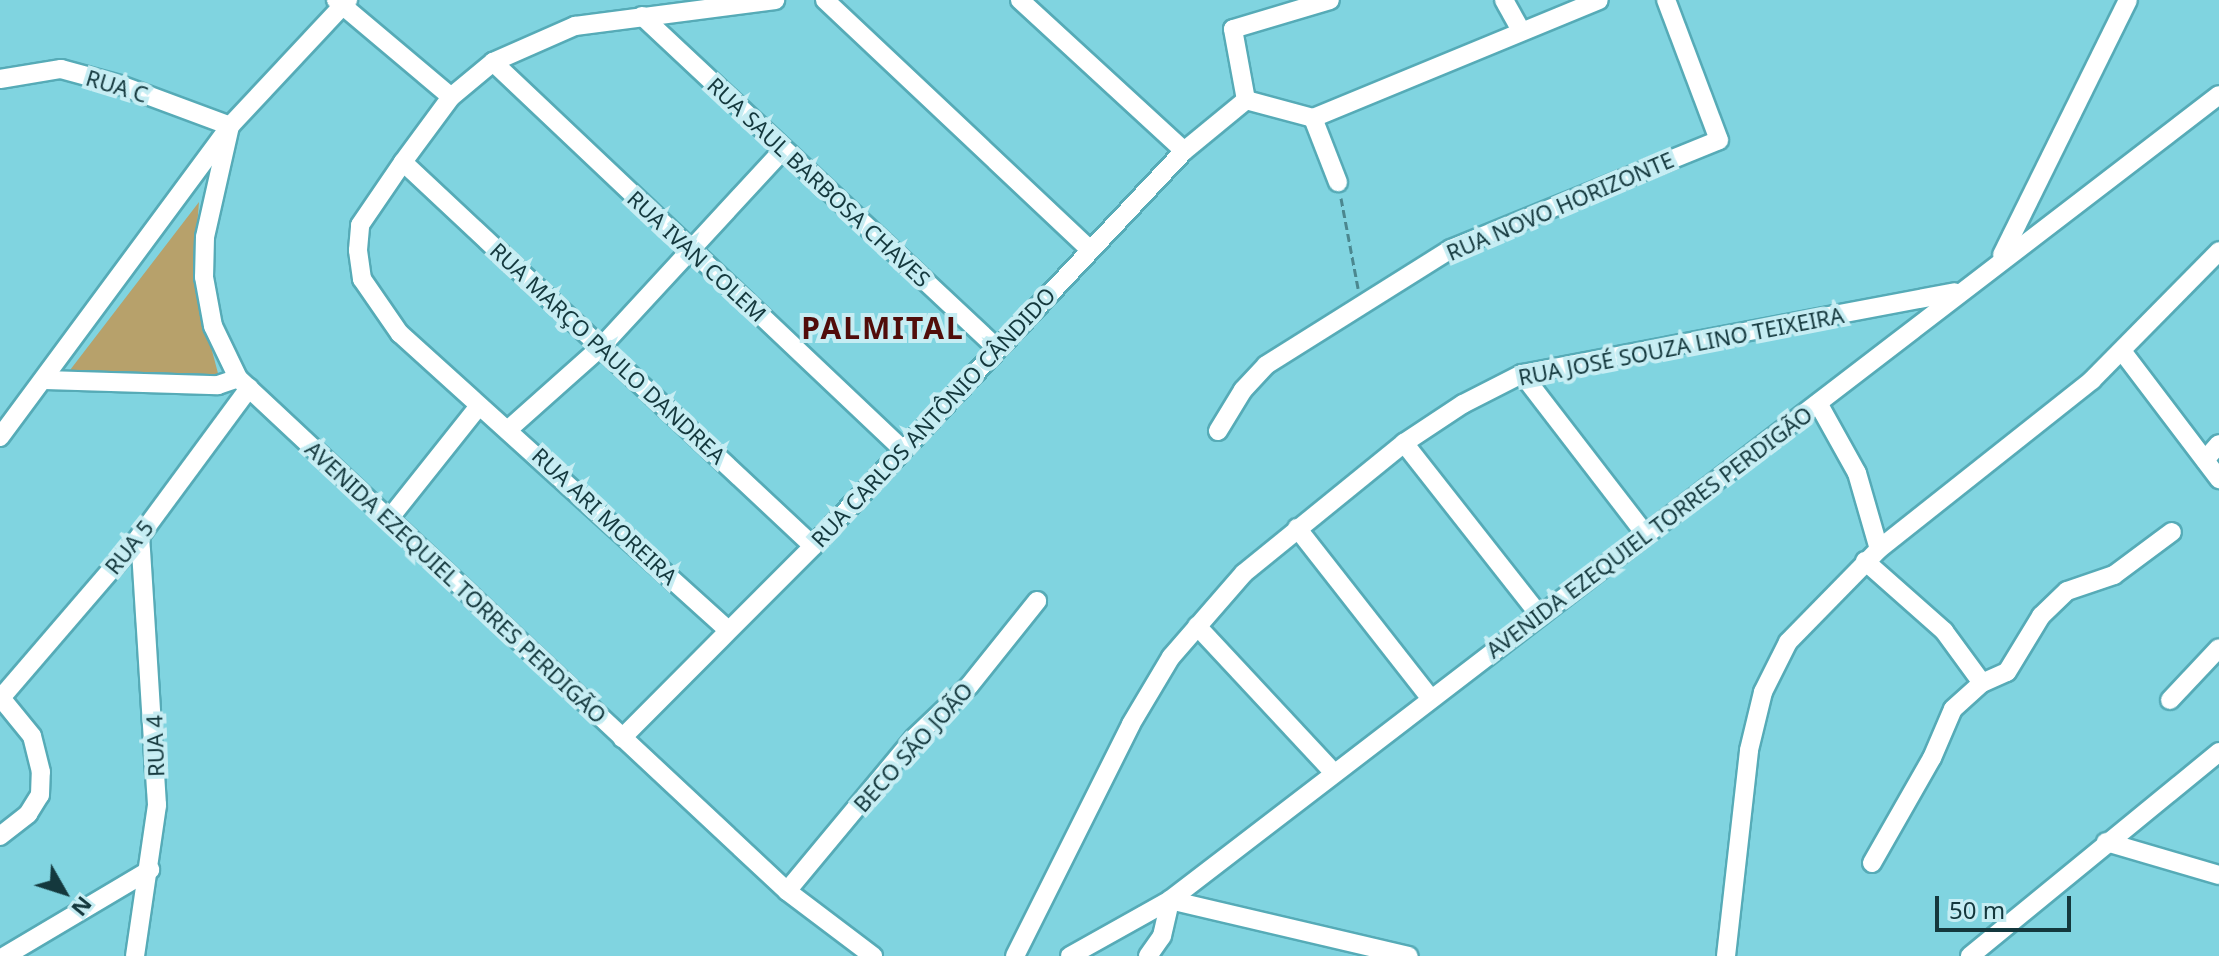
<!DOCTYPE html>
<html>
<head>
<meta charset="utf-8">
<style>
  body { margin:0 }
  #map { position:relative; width:2219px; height:956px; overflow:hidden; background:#80d4e0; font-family:"Noto Sans",sans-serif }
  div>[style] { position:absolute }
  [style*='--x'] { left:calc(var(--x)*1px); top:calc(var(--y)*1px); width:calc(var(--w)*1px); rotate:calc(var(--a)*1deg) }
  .green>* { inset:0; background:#b7a16b }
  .path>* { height:3px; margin-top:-1.5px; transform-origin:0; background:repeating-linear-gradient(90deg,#4b878f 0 8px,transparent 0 12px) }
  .roads { filter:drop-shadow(2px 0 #56abb7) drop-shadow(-2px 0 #56abb7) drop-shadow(0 2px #56abb7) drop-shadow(0 -2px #56abb7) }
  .minor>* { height:18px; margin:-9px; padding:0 9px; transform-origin:9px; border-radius:9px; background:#fff }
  span { translate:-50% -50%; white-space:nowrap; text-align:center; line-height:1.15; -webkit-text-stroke:8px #c6edf3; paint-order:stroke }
  .street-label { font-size:22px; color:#14383d }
  .district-label { font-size:30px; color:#510d0a; font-weight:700; letter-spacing:2px }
  .north { position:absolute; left:24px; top:852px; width:80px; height:80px; -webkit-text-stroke:6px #c6edf3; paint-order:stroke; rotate:129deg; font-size:22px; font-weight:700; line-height:32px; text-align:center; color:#14383d }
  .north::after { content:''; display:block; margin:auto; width:28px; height:36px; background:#14383d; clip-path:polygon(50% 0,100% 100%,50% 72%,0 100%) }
  .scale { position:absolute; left:1935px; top:896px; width:136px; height:36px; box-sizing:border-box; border:4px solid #14383d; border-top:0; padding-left:10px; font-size:24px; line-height:28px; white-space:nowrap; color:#14383d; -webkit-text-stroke:6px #c6edf3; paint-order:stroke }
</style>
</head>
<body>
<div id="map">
  <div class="green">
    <i style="clip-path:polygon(199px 202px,193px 278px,220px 381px,67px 374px)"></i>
  </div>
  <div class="path">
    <i style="--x:1341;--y:198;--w:92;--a:79.3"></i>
  </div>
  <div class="roads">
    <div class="minor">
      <i style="--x:336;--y:0;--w:150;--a:40.1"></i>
      <i style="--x:825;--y:0;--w:364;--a:43.3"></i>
      <i style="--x:1020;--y:0;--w:223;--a:42.6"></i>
      <i style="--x:1504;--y:0;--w:35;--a:61"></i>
      <i style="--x:642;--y:16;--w:485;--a:43.1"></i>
      <i style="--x:493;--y:62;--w:562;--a:43.41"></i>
      <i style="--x:0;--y:79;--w:62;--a:-9.3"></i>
      <i style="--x:61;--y:69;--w:61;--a:15.2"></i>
      <i style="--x:120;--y:85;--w:117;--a:20.4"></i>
      <i style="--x:230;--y:126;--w:114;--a:102.7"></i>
      <i style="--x:205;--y:237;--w:40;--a:91.4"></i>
      <i style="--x:204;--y:277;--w:50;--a:79.6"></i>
      <i style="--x:213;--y:326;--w:58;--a:64.3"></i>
      <i style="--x:238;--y:378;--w:751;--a:43.06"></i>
      <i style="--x:787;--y:891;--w:108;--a:37.1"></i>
      <i style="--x:1246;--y:100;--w:69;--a:15"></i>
      <i style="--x:1313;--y:118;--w:309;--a:-22.4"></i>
      <i style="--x:1246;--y:100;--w:72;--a:-100.4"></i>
      <i style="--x:1233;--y:29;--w:101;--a:-16.6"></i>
      <i style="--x:1313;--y:118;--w:69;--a:68.7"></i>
      <i style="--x:403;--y:162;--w:562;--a:43.12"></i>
      <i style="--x:2002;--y:255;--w:284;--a:-63.7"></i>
      <i style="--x:2122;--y:351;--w:161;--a:52.8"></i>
      <i style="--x:1522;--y:374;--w:203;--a:52.4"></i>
      <i style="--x:45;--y:380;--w:173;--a:1.7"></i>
      <i style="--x:218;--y:385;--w:21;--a:-19"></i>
      <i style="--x:1818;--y:403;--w:80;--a:60.9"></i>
      <i style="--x:1857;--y:473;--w:79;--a:73.9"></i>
      <i style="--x:510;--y:428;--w:123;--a:-41.7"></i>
      <i style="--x:602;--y:346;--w:268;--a:-47.3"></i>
      <i style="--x:1218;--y:431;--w:48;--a:-58.6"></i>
      <i style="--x:1243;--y:390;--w:34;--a:-47"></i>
      <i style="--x:1266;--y:365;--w:218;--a:-32.1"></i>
      <i style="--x:1451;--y:249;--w:289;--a:-22.1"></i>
      <i style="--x:1719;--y:140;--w:150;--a:-110.7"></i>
      <i style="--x:0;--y:437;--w:387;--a:-53.5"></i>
      <i style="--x:230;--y:126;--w:173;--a:-46.9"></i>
      <i style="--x:1404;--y:443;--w:220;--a:51.8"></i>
      <i style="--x:2205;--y:460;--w:21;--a:-49"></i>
      <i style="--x:389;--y:519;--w:144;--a:-51.5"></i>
      <i style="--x:1297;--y:528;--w:217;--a:51.9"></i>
      <i style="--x:1865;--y:561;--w:106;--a:41.5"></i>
      <i style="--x:1944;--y:631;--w:64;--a:53.8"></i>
      <i style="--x:1197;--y:626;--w:201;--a:47"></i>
      <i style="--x:728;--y:630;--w:442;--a:-137.9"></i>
      <i style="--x:400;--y:334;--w:67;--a:-124.6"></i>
      <i style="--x:362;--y:279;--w:29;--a:-98"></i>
      <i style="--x:358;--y:250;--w:25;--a:-85"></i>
      <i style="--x:360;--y:225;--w:76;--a:-55.7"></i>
      <i style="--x:403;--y:162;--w:81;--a:-53.6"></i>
      <i style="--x:451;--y:97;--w:55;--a:-39.8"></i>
      <i style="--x:493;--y:62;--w:90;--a:-23.7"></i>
      <i style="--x:575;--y:26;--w:202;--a:-7.4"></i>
      <i style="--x:0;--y:699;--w:215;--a:-49.3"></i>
      <i style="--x:140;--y:536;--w:184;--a:-53.6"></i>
      <i style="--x:2170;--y:700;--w:71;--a:-46.7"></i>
      <i style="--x:622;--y:738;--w:271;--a:-45.1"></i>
      <i style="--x:813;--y:546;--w:542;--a:-46.79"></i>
      <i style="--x:1184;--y:151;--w:80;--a:-39.4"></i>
      <i style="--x:0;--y:836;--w:36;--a:-38"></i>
      <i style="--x:28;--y:814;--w:22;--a:-58"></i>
      <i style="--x:40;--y:795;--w:23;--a:-88"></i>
      <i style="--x:41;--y:772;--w:37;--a:-104"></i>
      <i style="--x:32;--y:736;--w:49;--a:-129.2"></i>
      <i style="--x:2106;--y:842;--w:118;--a:16.3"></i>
      <i style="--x:1872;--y:863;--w:121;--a:-60.3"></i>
      <i style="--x:1932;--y:758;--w:53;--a:-66.8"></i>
      <i style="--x:1953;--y:709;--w:39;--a:-42"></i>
      <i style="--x:1982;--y:683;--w:27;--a:-24"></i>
      <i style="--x:2007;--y:672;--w:66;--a:-58.7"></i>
      <i style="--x:2041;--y:616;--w:36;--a:-44"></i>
      <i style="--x:2067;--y:591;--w:50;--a:-18.8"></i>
      <i style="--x:2114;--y:575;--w:72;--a:-36.6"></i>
      <i style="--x:787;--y:891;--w:199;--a:-50.3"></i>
      <i style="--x:914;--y:738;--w:76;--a:-43.4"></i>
      <i style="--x:969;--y:686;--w:109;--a:-51.3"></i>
      <i style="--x:1170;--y:900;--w:245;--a:13.2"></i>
      <i style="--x:5;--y:956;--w:169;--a:-30.7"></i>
      <i style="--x:135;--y:956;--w:153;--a:-81.7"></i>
      <i style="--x:157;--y:805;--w:270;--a:-93.6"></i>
      <i style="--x:1015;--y:956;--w:259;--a:-63.4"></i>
      <i style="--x:1131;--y:724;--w:78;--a:-59.2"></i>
      <i style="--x:1171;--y:657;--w:111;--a:-49"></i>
      <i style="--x:1244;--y:573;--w:206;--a:-39.1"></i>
      <i style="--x:1404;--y:443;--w:71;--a:-33.5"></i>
      <i style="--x:1463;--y:404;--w:66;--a:-27"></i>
      <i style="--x:1522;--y:374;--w:440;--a:-10.7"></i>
      <i style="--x:1070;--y:956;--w:115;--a:-29.2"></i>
      <i style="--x:1170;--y:900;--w:1322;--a:-37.5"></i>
      <i style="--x:1148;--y:956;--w:24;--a:-55"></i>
      <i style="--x:1162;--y:936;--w:37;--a:-77"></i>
      <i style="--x:1726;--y:956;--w:207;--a:-83.6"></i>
      <i style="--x:1749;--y:750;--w:60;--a:-76.4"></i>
      <i style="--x:1763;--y:692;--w:56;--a:-63.4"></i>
      <i style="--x:1788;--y:642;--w:130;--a:-45.6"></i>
      <i style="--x:1879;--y:549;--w:272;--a:-38.4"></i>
      <i style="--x:2092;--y:380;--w:181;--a:-45.4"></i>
      <i style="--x:1970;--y:956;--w:322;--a:-39.3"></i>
    </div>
  </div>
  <div class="street-label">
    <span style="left:117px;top:86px;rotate:17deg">RUA C</span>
    <span style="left:819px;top:182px;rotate:43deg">RUA SAUL BARBOSA CHAVES</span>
    <span style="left:1560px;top:206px;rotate:-23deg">RUA NOVO HORIZONTE</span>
    <span style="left:697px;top:256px;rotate:43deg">RUA IVAN COLEM</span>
    <span style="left:1681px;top:346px;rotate:-11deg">RUA JOSÉ SOUZA LINO TEIXEIRA</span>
    <span style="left:608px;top:353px;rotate:43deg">RUA MARÇO PAULO DANDREA</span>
    <span style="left:933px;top:417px;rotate:-47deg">RUA CARLOS ANTÔNIO CÂNDIDO</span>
    <span style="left:605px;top:516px;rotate:43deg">RUA ARI MOREIRA</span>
    <span style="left:1649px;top:532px;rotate:-37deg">AVENIDA EZEQUIEL TORRES PERDIGÃO</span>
    <span style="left:129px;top:547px;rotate:-51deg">RUA 5</span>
    <span style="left:456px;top:582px;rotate:43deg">AVENIDA EZEQUIEL TORRES PERDIGÃO</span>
    <span style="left:155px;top:746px;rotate:-92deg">RUA 4</span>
    <span style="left:913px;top:747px;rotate:-48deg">BECO SÃO JOÃO</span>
  </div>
  <div class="district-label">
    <span style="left:883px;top:328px">PALMITAL</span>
  </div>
  <div class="north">N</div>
  <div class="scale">50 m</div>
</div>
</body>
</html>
